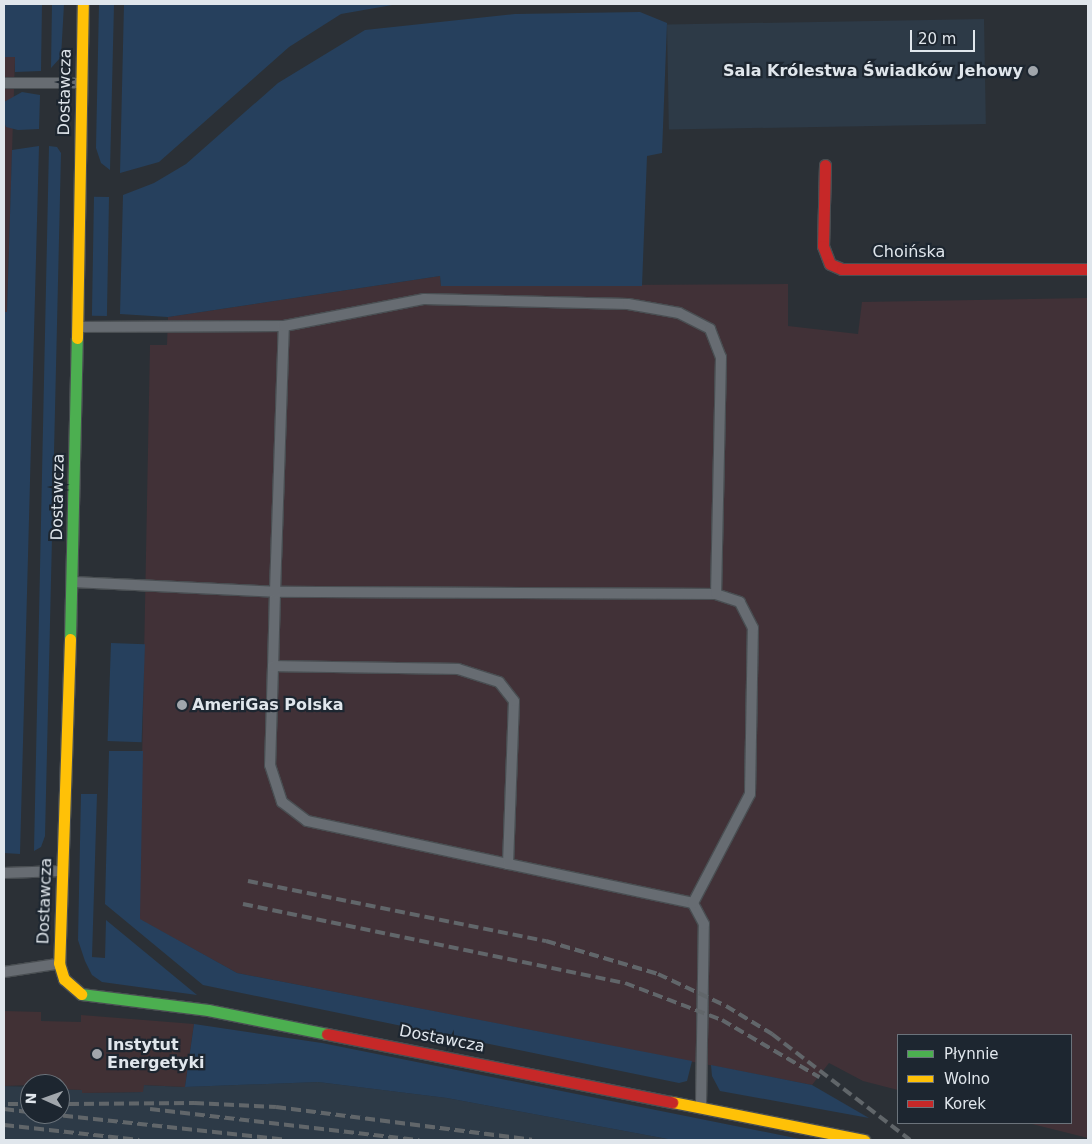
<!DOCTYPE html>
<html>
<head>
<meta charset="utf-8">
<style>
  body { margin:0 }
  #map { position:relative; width:1092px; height:1144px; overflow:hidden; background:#2b3036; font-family:"DejaVu Sans",sans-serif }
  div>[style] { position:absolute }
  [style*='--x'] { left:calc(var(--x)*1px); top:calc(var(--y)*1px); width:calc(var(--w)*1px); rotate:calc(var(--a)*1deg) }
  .built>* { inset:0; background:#2d3a47; transform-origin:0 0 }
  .industrial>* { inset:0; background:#413137 }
  .education>* { inset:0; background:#413135 }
  .green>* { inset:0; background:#26405d; transform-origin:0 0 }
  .roads { filter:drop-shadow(1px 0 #494e52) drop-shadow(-1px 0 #494e52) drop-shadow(0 1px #494e52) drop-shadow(0 -1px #494e52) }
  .lane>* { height:10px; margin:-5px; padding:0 5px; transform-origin:5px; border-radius:5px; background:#676c72 }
  .fast>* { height:11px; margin:-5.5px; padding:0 5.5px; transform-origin:5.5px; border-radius:5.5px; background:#4caf50 }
  .slow>* { height:11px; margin:-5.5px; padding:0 5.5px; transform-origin:5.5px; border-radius:5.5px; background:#ffc107 }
  .jam>* { height:11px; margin:-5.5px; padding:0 5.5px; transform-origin:5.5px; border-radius:5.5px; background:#c62828 }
  .rail>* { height:4px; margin-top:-2px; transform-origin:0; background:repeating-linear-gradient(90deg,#61666a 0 10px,transparent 0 15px) }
  .dots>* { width:14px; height:14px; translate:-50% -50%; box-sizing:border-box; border:2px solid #1d2630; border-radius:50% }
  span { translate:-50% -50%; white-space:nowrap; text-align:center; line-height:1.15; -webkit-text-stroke:4.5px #1d2630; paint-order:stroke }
  .poi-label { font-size:16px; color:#e0e6ec; font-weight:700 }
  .right { translate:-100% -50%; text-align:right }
  .left { translate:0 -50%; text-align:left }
  .street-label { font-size:16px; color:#e0e6ec }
  .frame { position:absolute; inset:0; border:5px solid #e0e6ec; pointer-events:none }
  .legend { position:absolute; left:897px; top:1034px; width:175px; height:90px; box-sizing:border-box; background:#1d2630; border:1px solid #6b737b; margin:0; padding:6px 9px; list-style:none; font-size:15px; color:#e0e6ec }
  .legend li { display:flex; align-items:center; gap:10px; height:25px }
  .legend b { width:25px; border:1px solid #6b737b }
  .north { position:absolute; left:20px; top:1074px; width:50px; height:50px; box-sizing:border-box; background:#1d2630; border:1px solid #6b737b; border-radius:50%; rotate:272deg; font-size:14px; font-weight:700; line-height:20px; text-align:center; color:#e0e6ec }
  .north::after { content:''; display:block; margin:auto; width:18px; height:22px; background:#a1a6ac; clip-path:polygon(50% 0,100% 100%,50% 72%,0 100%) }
  .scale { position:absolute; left:910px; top:30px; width:65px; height:22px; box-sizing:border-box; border:2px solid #e0e6ec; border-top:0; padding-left:6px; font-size:15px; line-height:18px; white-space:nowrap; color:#e0e6ec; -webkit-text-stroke:4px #1d2630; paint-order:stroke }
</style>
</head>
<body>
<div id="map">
  <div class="built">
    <i style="left:984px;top:19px;width:105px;height:317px;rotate:89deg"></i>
    <i style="clip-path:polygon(318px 1082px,447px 1098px,673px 1140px,4px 1140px,4px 1086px,30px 1087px,30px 1114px,60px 1114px,60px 1089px,83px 1090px,83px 1093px,143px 1092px,143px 1085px,185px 1087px)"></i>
  </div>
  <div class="industrial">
    <i style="clip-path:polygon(4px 57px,15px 57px,7px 312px,4px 312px)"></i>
    <i style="clip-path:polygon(440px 276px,441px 286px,788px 284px,788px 326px,858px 334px,862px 302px,1088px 298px,1088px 1138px,1028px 1123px,1071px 1123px,1071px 1035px,898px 1035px,898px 1090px,863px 1081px,829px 1063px,812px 1085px,237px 973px,139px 919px,150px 345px,167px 345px,168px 317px)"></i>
  </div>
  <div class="education">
    <i style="clip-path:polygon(4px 1011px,41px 1012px,41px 1021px,81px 1022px,81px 1015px,194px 1024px,185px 1087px,144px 1085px,143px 1092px,82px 1093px,82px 1090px,60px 1089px,60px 1084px,4px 1086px)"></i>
  </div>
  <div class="green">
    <i style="clip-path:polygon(4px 4px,42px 4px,41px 71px,15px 72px,15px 57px,4px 57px)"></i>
    <i style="clip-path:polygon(52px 4px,64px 4px,61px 57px,51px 68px)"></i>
    <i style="clip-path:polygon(99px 4px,114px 4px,110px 170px,101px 163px,96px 148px)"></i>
    <i style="clip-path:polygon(124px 4px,398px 4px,341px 14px,289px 47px,159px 162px,120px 173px)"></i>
    <i style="clip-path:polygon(640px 12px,667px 23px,662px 153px,647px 156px,642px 286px,441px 286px,440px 276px,168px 317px,120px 314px,123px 195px,154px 183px,186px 164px,278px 83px,365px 30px,515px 14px)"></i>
    <i style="clip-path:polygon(22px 92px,40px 95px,39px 129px,18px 130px,6px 127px,4px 122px,4px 102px)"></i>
    <i style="clip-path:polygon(39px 146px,20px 854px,4px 853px,4px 312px,7px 312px,12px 150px)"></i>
    <i style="clip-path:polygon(49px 146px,57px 147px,61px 153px,45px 836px,41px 847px,34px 851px)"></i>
    <i style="left:109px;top:197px;width:119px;height:15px;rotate:91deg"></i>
    <i style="left:111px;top:643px;width:34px;height:98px;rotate:2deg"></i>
    <i style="clip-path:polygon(109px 751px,143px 751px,140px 919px,237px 973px,692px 1061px,687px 1081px,679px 1083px,203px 985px,105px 904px)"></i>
    <i style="clip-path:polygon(81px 794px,97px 794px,92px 957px,105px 958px,106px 920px,197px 995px,102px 982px,92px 975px,85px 961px,78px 940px)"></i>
    <i style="clip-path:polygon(194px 1024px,322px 1043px,805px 1140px,673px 1140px,447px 1098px,318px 1082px,185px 1087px)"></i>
    <i style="clip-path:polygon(711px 1065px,812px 1085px,869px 1118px,720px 1091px,712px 1076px)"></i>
  </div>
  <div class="roads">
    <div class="lane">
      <i style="--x:4;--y:83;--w:76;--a:0"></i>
      <i style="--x:78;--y:327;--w:206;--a:-0.3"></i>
      <i style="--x:73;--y:582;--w:202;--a:2.8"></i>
      <i style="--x:275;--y:592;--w:74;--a:91.5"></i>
      <i style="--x:273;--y:666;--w:99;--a:91.7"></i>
      <i style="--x:270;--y:765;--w:39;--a:72"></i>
      <i style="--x:282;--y:802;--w:31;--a:37"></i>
      <i style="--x:307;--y:821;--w:206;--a:12.1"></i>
      <i style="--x:508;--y:864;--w:163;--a:-87.9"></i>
      <i style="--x:514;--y:701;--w:24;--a:-128"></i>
      <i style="--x:499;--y:682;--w:43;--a:-162.4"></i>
      <i style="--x:458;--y:669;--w:185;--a:-179.1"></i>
      <i style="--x:508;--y:864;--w:189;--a:11.9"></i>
      <i style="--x:4;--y:873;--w:57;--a:-2"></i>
      <i style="--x:4;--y:972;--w:54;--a:-8.6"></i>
      <i style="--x:701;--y:1105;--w:181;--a:-89.1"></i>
      <i style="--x:704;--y:924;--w:24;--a:-118"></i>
      <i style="--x:693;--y:903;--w:123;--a:-62.4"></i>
      <i style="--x:750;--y:794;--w:166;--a:-89"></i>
      <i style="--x:753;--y:628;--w:29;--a:-117"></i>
      <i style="--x:740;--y:602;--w:25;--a:-162"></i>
      <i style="--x:716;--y:594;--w:441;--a:-179.7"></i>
      <i style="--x:275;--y:592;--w:266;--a:-88.1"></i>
      <i style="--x:284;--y:326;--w:143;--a:-10.9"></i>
      <i style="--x:424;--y:299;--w:204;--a:1.4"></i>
      <i style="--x:628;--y:304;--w:52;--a:10"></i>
      <i style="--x:679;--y:313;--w:35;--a:27"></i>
      <i style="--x:710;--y:329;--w:30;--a:69"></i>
      <i style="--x:721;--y:357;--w:237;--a:91.2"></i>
    </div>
    <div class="fast">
      <i style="--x:70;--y:639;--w:301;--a:-88.7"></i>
      <i style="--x:81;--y:994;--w:128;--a:7.2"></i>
      <i style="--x:208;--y:1010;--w:121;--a:11.4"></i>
    </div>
    <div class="slow">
      <i style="--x:77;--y:338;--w:334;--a:-89"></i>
      <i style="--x:70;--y:639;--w:324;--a:91.9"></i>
      <i style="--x:59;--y:963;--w:17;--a:73"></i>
      <i style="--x:64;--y:979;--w:23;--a:41"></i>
      <i style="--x:672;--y:1102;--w:196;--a:11.2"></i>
    </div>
    <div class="jam">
      <i style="--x:825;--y:165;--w:81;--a:91.4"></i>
      <i style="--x:823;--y:246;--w:19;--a:69"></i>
      <i style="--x:830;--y:264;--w:13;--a:23"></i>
      <i style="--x:842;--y:269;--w:246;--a:0"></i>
      <i style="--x:327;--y:1034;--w:352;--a:11.2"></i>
    </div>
  </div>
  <div class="rail">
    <i style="--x:248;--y:881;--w:304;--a:11.4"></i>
    <i style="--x:546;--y:941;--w:117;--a:16.4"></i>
    <i style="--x:658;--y:974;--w:75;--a:25.2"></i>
    <i style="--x:726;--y:1006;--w:54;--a:31.3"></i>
    <i style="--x:772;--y:1034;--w:174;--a:37.5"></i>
    <i style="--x:243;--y:904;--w:390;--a:11.7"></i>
    <i style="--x:625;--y:983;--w:104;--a:20.9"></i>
    <i style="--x:722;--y:1020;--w:113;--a:30.4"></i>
    <i style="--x:8;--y:1104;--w:22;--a:0"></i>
    <i style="--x:69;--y:1104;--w:125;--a:-0.5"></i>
    <i style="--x:194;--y:1103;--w:82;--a:2.8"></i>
    <i style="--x:276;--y:1107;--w:258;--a:7.3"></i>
    <i style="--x:4;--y:1109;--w:26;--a:7"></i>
    <i style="--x:150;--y:1109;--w:271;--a:6.6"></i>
    <i style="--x:48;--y:1114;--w:239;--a:6.2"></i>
    <i style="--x:4;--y:1125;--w:136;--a:6.3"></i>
  </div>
  <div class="dots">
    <i style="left:1033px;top:71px;background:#a1a6ac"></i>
    <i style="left:182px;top:705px;background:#a1a6ac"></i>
    <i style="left:97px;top:1054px;background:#a1a6ac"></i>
  </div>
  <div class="poi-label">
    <span class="right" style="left:1023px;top:71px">Sala Królestwa Świadków Jehowy</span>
    <span class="left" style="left:192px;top:705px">AmeriGas Polska</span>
    <span class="left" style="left:107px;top:1054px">Instytut<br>Energetyki</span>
  </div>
  <div class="street-label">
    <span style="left:65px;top:92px;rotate:-89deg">Dostawcza</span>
    <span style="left:909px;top:252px">Choińska</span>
    <span style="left:58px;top:497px;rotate:-89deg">Dostawcza</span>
    <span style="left:45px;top:901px;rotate:-88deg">Dostawcza</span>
    <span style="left:442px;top:1039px;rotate:11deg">Dostawcza</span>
  </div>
  <div class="frame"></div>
  <ul class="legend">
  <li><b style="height:6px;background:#4caf50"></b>Płynnie</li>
  <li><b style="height:6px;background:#ffc107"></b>Wolno</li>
  <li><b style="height:6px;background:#c62828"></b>Korek</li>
  </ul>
  <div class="north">N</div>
  <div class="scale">20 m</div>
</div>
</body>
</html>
